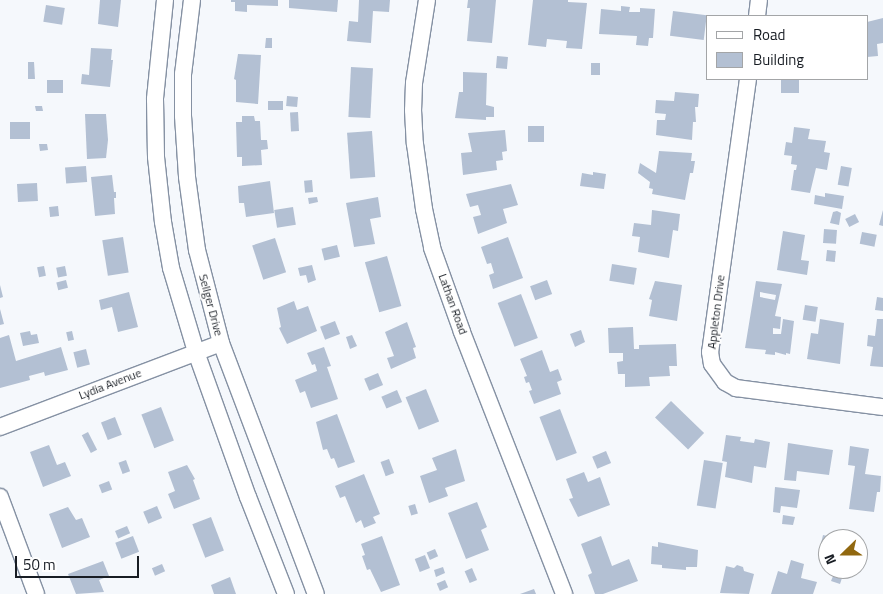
<!DOCTYPE html>
<html>
<head>
<meta charset="utf-8">
<style>
  body { margin:0 }
  #map { position:relative; width:883px; height:594px; overflow:hidden; background:#f5f8fc; font-family:"Titillium Web",sans-serif }
  div>[style] { position:absolute }
  [style*='--x'] { left:calc(var(--x)*1px); top:calc(var(--y)*1px); width:calc(var(--w)*1px); rotate:calc(var(--a)*1deg) }
  .building>* { inset:0; background:#b3c0d3; transform-origin:0 0 }
  .roads { filter:drop-shadow(1px 0 #8591a3) drop-shadow(-1px 0 #8591a3) drop-shadow(0 1px #8591a3) drop-shadow(0 -1px #8591a3) }
  .street>* { height:16px; margin:-8px; padding:0 8px; transform-origin:8px; border-radius:8px; background:#fff }
  span { translate:-50% -50%; white-space:nowrap; text-align:center; line-height:1.15; -webkit-text-stroke:4px #fff; paint-order:stroke }
  .street-label { font-size:12px; color:#181d24 }
  .legend { position:absolute; left:706px; top:15px; width:162px; height:65px; box-sizing:border-box; background:#fff; border:1px solid #a3a5a7; margin:0; padding:6px 9px; list-style:none; font-size:15px; color:#181d24 }
  .legend li { display:flex; align-items:center; gap:10px; height:25px }
  .legend b { width:25px; border:1px solid #a3a5a7 }
  .north { position:absolute; left:818px; top:529px; width:50px; height:50px; box-sizing:border-box; background:#fff; border:1px solid #a3a5a7; border-radius:50%; rotate:248deg; font-size:14px; font-weight:700; line-height:20px; text-align:center; color:#181d24 }
  .north::after { content:''; display:block; margin:auto; width:18px; height:22px; background:#916810; clip-path:polygon(50% 0,100% 100%,50% 72%,0 100%) }
  .scale { position:absolute; left:15px; top:556px; width:124px; height:22px; box-sizing:border-box; border:2px solid #181d24; border-top:0; padding-left:6px; font-size:15px; line-height:18px; white-space:nowrap; color:#181d24; -webkit-text-stroke:4px #fff; paint-order:stroke }
</style>
</head>
<body>
<div id="map">
  <div class="building">
    <i style="clip-path:polygon(100px 0,121px 0,118px 27px,98px 24px)"></i>
    <i style="clip-path:polygon(231px 0,278px 0,278px 6px,247px 5px,247px 12px,235px 11px,235px 2px,231px 2px)"></i>
    <i style="clip-path:polygon(289px 0,338px 0,337px 12px,289px 8px)"></i>
    <i style="clip-path:polygon(359px 0,390px 0,389px 12px,373px 11px,371px 43px,347px 41px,349px 21px,358px 22px)"></i>
    <i style="clip-path:polygon(468px 0,496px 0,492px 43px,467px 41px,470px 8px,467px 8px)"></i>
    <i style="clip-path:polygon(533px 0,568px 0,568px 2px,587px 3px,582px 49px,566px 48px,567px 41px,547px 39px,546px 47px,528px 45px)"></i>
    <i style="left:46px;top:5px;width:19px;height:17px;rotate:9deg"></i>
    <i style="clip-path:polygon(621px 6px,630px 7px,629px 12px,640px 12px,640px 8px,655px 9px,653px 38px,649px 38px,648px 46px,636px 45px,637px 36px,599px 34px,601px 9px,621px 11px)"></i>
    <i style="left:673px;top:11px;width:34px;height:25px;rotate:7deg"></i>
    <i style="clip-path:polygon(883px 18px,883px 43px,877px 44px,878px 56px,867px 57px,867px 22px)"></i>
    <i style="clip-path:polygon(266px 38px,272px 38px,272px 48px,265px 48px)"></i>
    <i style="clip-path:polygon(91px 48px,112px 49px,111px 60px,113px 60px,110px 87px,81px 84px,82px 74px,89px 75px)"></i>
    <i style="clip-path:polygon(238px 54px,261px 55px,258px 104px,236px 102px,236px 80px,234px 79px)"></i>
    <i style="left:497px;top:56px;width:11px;height:12px;rotate:5deg"></i>
    <i style="clip-path:polygon(28px 62px,34px 62px,35px 79px,28px 79px)"></i>
    <i style="left:591px;top:63px;width:9px;height:12px"></i>
    <i style="left:351px;top:67px;width:22px;height:50px;rotate:3deg"></i>
    <i style="clip-path:polygon(463px 72px,487px 73px,486px 105px,494px 107px,494px 117px,486px 117px,486px 120px,455px 118px,459px 92px,463px 92px)"></i>
    <i style="left:781px;top:79px;width:18px;height:14px"></i>
    <i style="left:47px;top:80px;width:16px;height:13px"></i>
    <i style="clip-path:polygon(675px 92px,699px 94px,698px 107px,695px 107px,696px 122px,693px 122px,692px 140px,656px 135px,657px 120px,665px 120px,666px 114px,655px 113px,656px 100px,674px 101px)"></i>
    <i style="left:287px;top:96px;width:11px;height:10px;rotate:5deg"></i>
    <i style="left:268px;top:101px;width:15px;height:9px"></i>
    <i style="clip-path:polygon(35px 106px,42px 106px,43px 111px,36px 111px)"></i>
    <i style="left:298px;top:112px;width:19px;height:8px;rotate:87deg"></i>
    <i style="clip-path:polygon(85px 114px,106px 114px,108px 140px,106px 158px,87px 159px)"></i>
    <i style="clip-path:polygon(242px 116px,254px 116px,255px 121px,260px 121px,261px 140px,267px 140px,268px 149px,261px 150px,262px 165px,242px 166px,242px 157px,237px 157px,236px 122px,242px 122px)"></i>
    <i style="left:10px;top:122px;width:20px;height:17px"></i>
    <i style="left:528px;top:126px;width:16px;height:16px"></i>
    <i style="clip-path:polygon(794px 127px,810px 129px,808px 139px,826px 141px,824px 152px,830px 153px,827px 170px,816px 168px,810px 193px,791px 190px,794px 170px,796px 170px,797px 165px,791px 164px,792px 156px,784px 155px,786px 142px,792px 143px)"></i>
    <i style="clip-path:polygon(505px 130px,507px 151px,502px 152px,503px 160px,496px 161px,497px 170px,463px 175px,461px 153px,472px 152px,468px 133px)"></i>
    <i style="left:372px;top:131px;width:46px;height:25px;rotate:86deg"></i>
    <i style="clip-path:polygon(39px 144px,47px 144px,48px 150px,40px 151px)"></i>
    <i style="clip-path:polygon(659px 151px,692px 153px,691px 161px,695px 161px,693px 173px,690px 173px,685px 200px,652px 194px,653px 189px,649px 188px,650px 182px,638px 173px,640px 163px,656px 173px)"></i>
    <i style="left:86px;top:166px;width:16px;height:21px;rotate:86deg"></i>
    <i style="left:841px;top:166px;width:11px;height:19px;rotate:10deg"></i>
    <i style="clip-path:polygon(593px 172px,606px 174px,604px 189px,580px 186px,582px 173px,593px 175px)"></i>
    <i style="clip-path:polygon(112px 175px,114px 192px,116px 192px,116px 198px,114px 198px,115px 214px,95px 216px,91px 177px)"></i>
    <i style="left:312px;top:180px;width:12px;height:8px;rotate:85deg"></i>
    <i style="clip-path:polygon(270px 181px,274px 213px,246px 217px,244px 203px,239px 203px,238px 186px)"></i>
    <i style="left:37px;top:183px;width:18px;height:20px;rotate:87deg"></i>
    <i style="clip-path:polygon(511px 184px,518px 205px,503px 209px,507px 223px,478px 234px,473px 217px,481px 215px,478px 205px,470px 207px,466px 194px)"></i>
    <i style="clip-path:polygon(825px 193px,844px 196px,842px 209px,814px 204px,815px 195px,825px 197px)"></i>
    <i style="clip-path:polygon(317px 197px,318px 202px,309px 204px,308px 198px)"></i>
    <i style="clip-path:polygon(378px 197px,381px 217px,370px 219px,375px 244px,354px 247px,346px 203px)"></i>
    <i style="left:58px;top:206px;width:10px;height:9px;rotate:84deg"></i>
    <i style="left:293px;top:207px;width:18px;height:19px;rotate:81deg"></i>
    <i style="clip-path:polygon(652px 210px,680px 214px,678px 231px,673px 230px,669px 258px,638px 252px,640px 237px,632px 236px,634px 223px,651px 225px)"></i>
    <i style="clip-path:polygon(883px 210px,883px 226px,879px 225px)"></i>
    <i style="clip-path:polygon(837px 211px,841px 213px,839px 225px,830px 223px,833px 212px)"></i>
    <i style="left:855px;top:214px;width:9px;height:11px;rotate:63deg"></i>
    <i style="left:824px;top:229px;width:13px;height:14px;rotate:4deg"></i>
    <i style="clip-path:polygon(783px 231px,805px 235px,801px 260px,809px 261px,807px 275px,777px 270px)"></i>
    <i style="left:862px;top:232px;width:15px;height:12px;rotate:11deg"></i>
    <i style="left:123px;top:237px;width:36px;height:21px;rotate:81deg"></i>
    <i style="clip-path:polygon(508px 237px,523px 278px,493px 289px,489px 275px,494px 273px,491px 263px,487px 264px,481px 247px)"></i>
    <i style="left:275px;top:238px;width:36px;height:24px;rotate:72deg"></i>
    <i style="left:337px;top:245px;width:12px;height:16px;rotate:76deg"></i>
    <i style="left:827px;top:250px;width:9px;height:11px;rotate:6deg"></i>
    <i style="left:387px;top:256px;width:52px;height:23px;rotate:74deg"></i>
    <i style="left:612px;top:264px;width:25px;height:17px;rotate:9deg"></i>
    <i style="clip-path:polygon(312px 265px,316px 280px,308px 283px,306px 275px,300px 276px,298px 268px)"></i>
    <i style="left:44px;top:266px;width:10px;height:7px;rotate:79deg"></i>
    <i style="left:65px;top:266px;width:10px;height:9px;rotate:79deg"></i>
    <i style="left:66px;top:280px;width:8px;height:10px;rotate:76deg"></i>
    <i style="left:547px;top:280px;width:15px;height:18px;rotate:70deg"></i>
    <i style="clip-path:polygon(655px 281px,682px 285px,677px 321px,649px 316px,652px 300px,649px 299px)"></i>
    <i style="clip-path:polygon(evenodd,756px 281px,782px 284px,775px 316px,781px 317px,780px 329px,773px 328px,773px 334px,781px 334px,783px 319px,794px 321px,790px 354px,786px 353px,786px 355px,775px 352px,775px 355px,765px 354px,766px 350px,745px 348px,756px 281px,760px 292px,776px 295px,775px 300px,760px 297px,760px 292px)"></i>
    <i style="clip-path:polygon(0 285px,3px 297px,0 298px)"></i>
    <i style="clip-path:polygon(129px 292px,138px 327px,118px 332px,112px 307px,101px 310px,99px 300px)"></i>
    <i style="left:521px;top:294px;width:47px;height:25px;rotate:69deg"></i>
    <i style="clip-path:polygon(877px 297px,883px 298px,883px 311px,875px 310px)"></i>
    <i style="clip-path:polygon(294px 301px,297px 310px,308px 306px,317px 331px,287px 344px,279px 328px,281px 327px,277px 308px)"></i>
    <i style="left:805px;top:305px;width:13px;height:15px;rotate:9deg"></i>
    <i style="clip-path:polygon(0 309px,4px 324px,0 325px)"></i>
    <i style="clip-path:polygon(820px 319px,844px 323px,840px 364px,807px 359px,811px 333px,818px 334px)"></i>
    <i style="clip-path:polygon(877px 319px,883px 319px,883px 367px,870px 366px,873px 347px,867px 346px,868px 335px,875px 336px)"></i>
    <i style="left:335px;top:321px;width:14px;height:16px;rotate:69deg"></i>
    <i style="clip-path:polygon(407px 322px,416px 347px,413px 348px,416px 358px,391px 369px,387px 358px,394px 356px,385px 332px)"></i>
    <i style="clip-path:polygon(633px 327px,634px 349px,639px 349px,639px 345px,676px 344px,677px 366px,669px 366px,670px 376px,649px 377px,650px 386px,625px 387px,625px 374px,618px 374px,617px 362px,623px 361px,623px 353px,609px 353px,608px 328px)"></i>
    <i style="clip-path:polygon(581px 330px,585px 342px,575px 347px,570px 334px)"></i>
    <i style="clip-path:polygon(30px 331px,31px 335px,37px 334px,39px 343px,23px 346px,20px 333px)"></i>
    <i style="left:72px;top:331px;width:9px;height:6px;rotate:77deg"></i>
    <i style="clip-path:polygon(9px 335px,16px 361px,61px 347px,68px 370px,45px 376px,44px 372px,29px 376px,30px 380px,0 388px,0 338px)"></i>
    <i style="clip-path:polygon(352px 335px,357px 346px,350px 349px,346px 337px)"></i>
    <i style="clip-path:polygon(324px 347px,331px 366px,327px 367px,338px 399px,311px 408px,305px 391px,300px 393px,295px 380px,317px 371px,315px 364px,312px 365px,307px 353px)"></i>
    <i style="left:86px;top:349px;width:16px;height:13px;rotate:76deg"></i>
    <i style="clip-path:polygon(542px 350px,550px 372px,558px 369px,562px 380px,557px 382px,561px 394px,534px 404px,529px 391px,532px 390px,529px 382px,526px 383px,524px 377px,527px 376px,520px 359px)"></i>
    <i style="left:378px;top:373px;width:13px;height:15px;rotate:67deg"></i>
    <i style="left:426px;top:389px;width:35px;height:22px;rotate:68deg"></i>
    <i style="left:397px;top:390px;width:13px;height:17px;rotate:67deg"></i>
    <i style="left:671px;top:401px;width:46px;height:23px;rotate:44deg"></i>
    <i style="left:161px;top:407px;width:36px;height:21px;rotate:69deg"></i>
    <i style="left:560px;top:409px;width:47px;height:22px;rotate:69deg"></i>
    <i style="clip-path:polygon(337px 414px,355px 462px,338px 468px,334px 458px,331px 459px,327px 449px,323px 450px,316px 422px)"></i>
    <i style="left:115px;top:417px;width:19px;height:15px;rotate:69deg"></i>
    <i style="left:88px;top:432px;width:20px;height:7px;rotate:63deg"></i>
    <i style="clip-path:polygon(726px 435px,741px 437px,740px 441px,754px 443px,755px 439px,770px 442px,766px 468px,754px 466px,752px 483px,725px 477px,727px 462px,722px 461px)"></i>
    <i style="clip-path:polygon(788px 443px,833px 450px,829px 475px,797px 471px,796px 481px,784px 480px)"></i>
    <i style="clip-path:polygon(49px 445px,57px 465px,65px 462px,71px 476px,43px 487px,30px 452px)"></i>
    <i style="clip-path:polygon(850px 446px,869px 449px,865px 474px,881px 476px,880px 492px,877px 492px,874px 512px,849px 509px,855px 466px,848px 465px)"></i>
    <i style="clip-path:polygon(456px 449px,465px 481px,445px 488px,448px 496px,429px 503px,420px 476px,437px 470px,432px 458px)"></i>
    <i style="left:606px;top:451px;width:13px;height:15px;rotate:67deg"></i>
    <i style="left:389px;top:459px;width:15px;height:9px;rotate:70deg"></i>
    <i style="left:126px;top:460px;width:12px;height:8px;rotate:70deg"></i>
    <i style="left:704px;top:460px;width:19px;height:46px;rotate:9deg"></i>
    <i style="clip-path:polygon(187px 465px,195px 479px,193px 480px,200px 499px,174px 509px,168px 494px,175px 491px,168px 472px)"></i>
    <i style="clip-path:polygon(584px 472px,588px 482px,600px 477px,610px 505px,578px 517px,569px 499px,573px 498px,566px 479px)"></i>
    <i style="clip-path:polygon(364px 474px,380px 514px,373px 517px,376px 523px,364px 528px,361px 520px,356px 523px,345px 496px,340px 498px,335px 486px)"></i>
    <i style="left:109px;top:481px;width:9px;height:11px;rotate:69deg"></i>
    <i style="clip-path:polygon(775px 487px,800px 490px,797px 508px,781px 506px,780px 513px,773px 512px)"></i>
    <i style="clip-path:polygon(477px 502px,487px 527px,481px 530px,489px 550px,466px 559px,448px 513px)"></i>
    <i style="left:415px;top:504px;width:10px;height:7px;rotate:73deg"></i>
    <i style="left:157px;top:506px;width:13px;height:15px;rotate:67deg"></i>
    <i style="clip-path:polygon(68px 507px,76px 520px,82px 518px,90px 537px,62px 548px,49px 514px)"></i>
    <i style="clip-path:polygon(783px 515px,795px 517px,793px 525px,782px 524px)"></i>
    <i style="left:211px;top:517px;width:36px;height:20px;rotate:69deg"></i>
    <i style="left:127px;top:526px;width:8px;height:13px;rotate:67deg"></i>
    <i style="clip-path:polygon(823px 535px,835px 538px,828px 539px,828px 550px,820px 548px)"></i>
    <i style="left:133px;top:536px;width:17px;height:19px;rotate:69deg"></i>
    <i style="clip-path:polygon(382px 536px,400px 585px,381px 592px,370px 569px,367px 570px,362px 556px,365px 555px,361px 544px)"></i>
    <i style="clip-path:polygon(601px 536px,612px 566px,629px 559px,638px 581px,603px 594px,595px 594px,588px 575px,592px 573px,581px 544px)"></i>
    <i style="clip-path:polygon(658px 542px,698px 550px,697px 567px,686px 567px,686px 570px,662px 568px,662px 565px,651px 564px,652px 546px,658px 547px)"></i>
    <i style="left:435px;top:549px;width:8px;height:9px;rotate:67deg"></i>
    <i style="left:425px;top:555px;width:14px;height:11px;rotate:69deg"></i>
    <i style="clip-path:polygon(791px 560px,804px 564px,801px 578px,817px 582px,813px 594px,771px 594px,778px 571px,787px 574px)"></i>
    <i style="clip-path:polygon(103px 561px,109px 576px,99px 580px,104px 592px,76px 594px,68px 574px)"></i>
    <i style="left:162px;top:564px;width:8px;height:11px;rotate:67deg"></i>
    <i style="clip-path:polygon(737px 565px,743px 567px,744px 571px,754px 574px,749px 594px,720px 593px,726px 566px,734px 568px)"></i>
    <i style="clip-path:polygon(443px 567px,445px 573px,436px 577px,434px 570px)"></i>
    <i style="left:472px;top:568px;width:13px;height:8px;rotate:67deg"></i>
    <i style="clip-path:polygon(836px 569px,845px 569px,840px 584px,831px 581px)"></i>
    <i style="clip-path:polygon(230px 577px,236px 594px,214px 594px,211px 585px)"></i>
    <i style="left:445px;top:580px;width:8px;height:9px;rotate:67deg"></i>
    <i style="clip-path:polygon(534px 589px,536px 594px,520px 594px)"></i>
  </div>
  <div class="roads">
    <div class="street">
      <i style="--x:165;--y:0;--w:100;--a:95.8"></i>
      <i style="--x:155;--y:99;--w:58;--a:89"></i>
      <i style="--x:156;--y:157;--w:65;--a:83.9"></i>
      <i style="--x:163;--y:222;--w:47;--a:80.1"></i>
      <i style="--x:171;--y:268;--w:88;--a:73.4"></i>
      <i style="--x:196;--y:352;--w:154;--a:70.3"></i>
      <i style="--x:248;--y:497;--w:104;--a:68.6"></i>
      <i style="--x:192;--y:0;--w:75;--a:96.9"></i>
      <i style="--x:183;--y:74;--w:42;--a:90"></i>
      <i style="--x:183;--y:116;--w:61;--a:86.2"></i>
      <i style="--x:187;--y:177;--w:74;--a:82.2"></i>
      <i style="--x:197;--y:250;--w:96;--a:75.5"></i>
      <i style="--x:221;--y:343;--w:268;--a:69.3"></i>
      <i style="--x:427;--y:0;--w:84;--a:98.9"></i>
      <i style="--x:414;--y:83;--w:27;--a:92"></i>
      <i style="--x:413;--y:110;--w:34;--a:87"></i>
      <i style="--x:415;--y:144;--w:66;--a:82.1"></i>
      <i style="--x:424;--y:209;--w:40;--a:78"></i>
      <i style="--x:432;--y:248;--w:89;--a:70.3"></i>
      <i style="--x:462;--y:332;--w:281;--a:68.7"></i>
      <i style="--x:757;--y:16;--w:16;--a:-83"></i>
      <i style="--x:748;--y:79;--w:276;--a:97.9"></i>
      <i style="--x:710;--y:352;--w:12;--a:81"></i>
      <i style="--x:712;--y:364;--w:22;--a:54"></i>
      <i style="--x:725;--y:382;--w:13;--a:29"></i>
      <i style="--x:736;--y:388;--w:148;--a:7.4"></i>
      <i style="--x:0;--y:427;--w:236;--a:-20.8"></i>
      <i style="--x:0;--y:497;--w:103;--a:69.6"></i>
    </div>
  </div>
  <div class="street-label">
    <span style="left:453px;top:304px;rotate:70deg">Lathan Road</span>
    <span style="left:211px;top:305px;rotate:75deg">Sellger Drive</span>
    <span style="left:716px;top:312px;rotate:-83deg">Appleton Drive</span>
    <span style="left:110px;top:384px;rotate:-21deg">Lydia Avenue</span>
  </div>
  <ul class="legend">
  <li><b style="height:6px;background:#fff"></b>Road</li>
  <li><b style="height:14px;background:#b3c0d3"></b>Building</li>
  </ul>
  <div class="north">N</div>
  <div class="scale">50 m</div>
</div>
</body>
</html>
